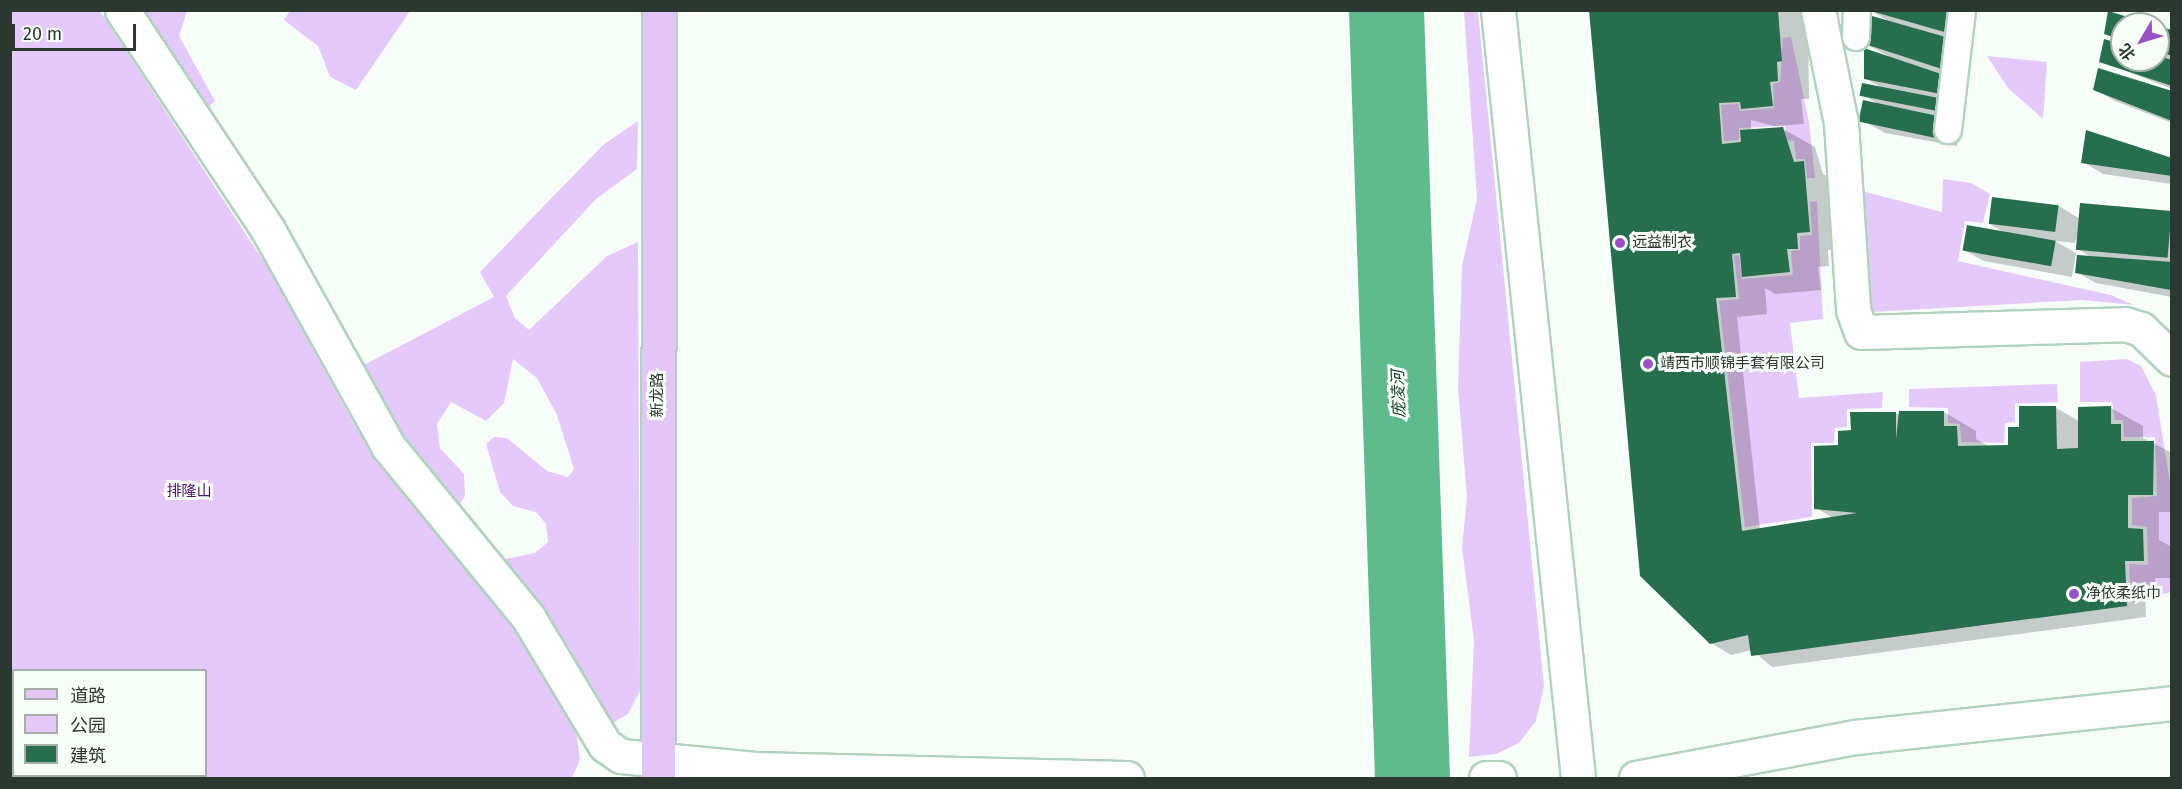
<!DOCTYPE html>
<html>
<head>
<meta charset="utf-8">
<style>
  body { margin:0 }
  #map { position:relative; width:2182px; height:789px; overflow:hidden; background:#f7fefa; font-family:"Fira Sans","Noto Sans SC",sans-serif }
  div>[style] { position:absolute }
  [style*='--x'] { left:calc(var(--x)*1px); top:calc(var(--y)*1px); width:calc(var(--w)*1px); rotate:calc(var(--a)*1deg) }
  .green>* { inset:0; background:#e6c9fb }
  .shadow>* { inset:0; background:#0003 }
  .river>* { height:75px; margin:-37.5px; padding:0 37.5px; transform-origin:37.5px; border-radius:37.5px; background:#5fbb8e }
  .building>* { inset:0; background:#266e4d; transform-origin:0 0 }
  .roads { filter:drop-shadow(2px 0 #b1d2bf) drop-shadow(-2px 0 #b1d2bf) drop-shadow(0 2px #b1d2bf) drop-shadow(0 -2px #b1d2bf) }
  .service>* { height:26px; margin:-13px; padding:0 13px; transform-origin:13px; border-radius:13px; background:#fff }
  .minor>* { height:33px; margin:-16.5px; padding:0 16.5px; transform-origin:16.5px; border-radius:16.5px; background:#fff }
  .primary>* { height:33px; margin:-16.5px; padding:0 16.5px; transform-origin:16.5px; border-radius:16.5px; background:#e3c6f7 }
  .dots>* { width:16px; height:16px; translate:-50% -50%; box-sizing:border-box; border:3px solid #f7fefa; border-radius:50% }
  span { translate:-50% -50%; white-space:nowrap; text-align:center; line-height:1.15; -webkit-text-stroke:6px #f7fefa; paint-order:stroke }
  .poi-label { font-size:15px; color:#2b3830 }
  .left { translate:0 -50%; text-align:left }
  .street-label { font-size:15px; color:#2b3830 }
  .park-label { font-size:15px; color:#4b1267 }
  .water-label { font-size:16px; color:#113a27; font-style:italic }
  .frame { position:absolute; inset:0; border:12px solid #2b3830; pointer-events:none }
  .legend { position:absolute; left:12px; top:669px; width:195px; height:108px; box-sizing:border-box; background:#f7fefa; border:2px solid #a5afa9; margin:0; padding:8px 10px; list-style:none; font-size:18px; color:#2b3830 }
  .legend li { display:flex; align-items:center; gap:12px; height:30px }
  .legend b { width:30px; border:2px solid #a5afa9 }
  .north { position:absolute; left:2110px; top:12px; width:60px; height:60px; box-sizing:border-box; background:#f7fefa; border:2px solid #a5afa9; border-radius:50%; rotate:232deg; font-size:16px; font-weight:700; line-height:24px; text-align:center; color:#2b3830 }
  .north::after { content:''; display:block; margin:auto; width:21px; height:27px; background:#9951c4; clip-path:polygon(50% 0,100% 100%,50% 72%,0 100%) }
  .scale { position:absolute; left:12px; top:24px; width:124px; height:27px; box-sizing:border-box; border:3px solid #2b3830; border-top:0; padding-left:8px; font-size:18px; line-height:21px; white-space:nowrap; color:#2b3830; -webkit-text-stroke:4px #f7fefa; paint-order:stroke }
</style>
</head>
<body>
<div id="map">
  <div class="green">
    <i style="clip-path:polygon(evenodd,10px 11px,100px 11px,268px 268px,355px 426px,513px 622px,560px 693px,577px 737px,580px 760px,572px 778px,11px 778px,10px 11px,14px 670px,206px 670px,206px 776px,14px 776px,14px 670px)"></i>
    <i style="clip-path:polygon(135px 11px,187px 11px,179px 36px,215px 101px,207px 108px)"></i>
    <i style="clip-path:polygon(410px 11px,356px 90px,330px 77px,318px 46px,284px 20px,290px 11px)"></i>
    <i style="clip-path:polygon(1478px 11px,1544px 686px,1536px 721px,1519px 743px,1496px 754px,1469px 757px,1474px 640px,1462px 548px,1467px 498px,1458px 387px,1462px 266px,1477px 199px,1464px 11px)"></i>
    <i style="clip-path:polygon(1791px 37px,1809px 122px,1815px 178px,1807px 178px,1805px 159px,1796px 159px,1794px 141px,1786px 140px,1785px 126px,1739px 128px,1739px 140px,1724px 141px,1721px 105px,1738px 104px,1740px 111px,1774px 108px,1773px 84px,1780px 82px,1783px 38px)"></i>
    <i style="clip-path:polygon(1987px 56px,2047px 62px,2043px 119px,2008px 88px)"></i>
    <i style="clip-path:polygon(638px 121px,637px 169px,596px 199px,506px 296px,515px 318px,529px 330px,607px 256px,638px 242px,640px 691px,628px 714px,609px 725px,505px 559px,535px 553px,548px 542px,546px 524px,536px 512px,513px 506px,500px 492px,486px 444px,494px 437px,507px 438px,547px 471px,568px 477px,574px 469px,557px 415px,537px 378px,513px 359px,504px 403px,486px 421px,451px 402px,437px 424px,440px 448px,464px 474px,465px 496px,460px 504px,396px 426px,362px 366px,494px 297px,480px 272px,603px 145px)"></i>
    <i style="clip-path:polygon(1943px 179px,1971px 183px,1990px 194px,1983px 223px,1965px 221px,1958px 261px,2111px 295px,2134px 305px,2082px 300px,1872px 312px,1867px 304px,1862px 191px,1942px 212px)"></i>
    <i style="clip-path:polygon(1817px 201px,1823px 319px,1790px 323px,1799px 398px,1883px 392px,1882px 408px,1847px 409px,1847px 427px,1835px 428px,1834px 443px,1811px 443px,1812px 517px,1745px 527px,1719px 301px,1739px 299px,1734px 256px,1739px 255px,1742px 279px,1793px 275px,1791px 251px,1800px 250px,1800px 236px,1812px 235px,1810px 202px)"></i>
    <i style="clip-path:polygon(2127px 359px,2141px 366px,2156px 395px,2172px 496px,2171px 592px,2131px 603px,2129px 564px,2148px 565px,2147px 527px,2132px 525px,2132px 498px,2157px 496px,2155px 437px,2124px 437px,2123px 420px,2115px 420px,2112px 402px,2080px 402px,2080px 362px)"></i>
    <i style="clip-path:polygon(2057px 384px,2058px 402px,2015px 404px,2015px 422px,2005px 423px,2004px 443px,1961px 442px,1960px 424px,1948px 423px,1948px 408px,1909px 407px,1909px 389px)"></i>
  </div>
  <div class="shadow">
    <i style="clip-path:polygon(1590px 10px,1799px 10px,1808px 16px,1809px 99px,1801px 99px,1804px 124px,1774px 126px,1751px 120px,1751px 131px,1783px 129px,1815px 147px,1823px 174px,1835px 181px,1841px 250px,1828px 250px,1829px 266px,1818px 267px,1821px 290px,1775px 294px,1765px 288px,1767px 314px,1737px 317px,1760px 530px,1833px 518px,1816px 508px,1839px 447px,1852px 432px,1896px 414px,1944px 412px,1976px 431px,1976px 439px,1988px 446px,2010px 447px,2020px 428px,2056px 408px,2079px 421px,2111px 408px,2143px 426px,2143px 438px,2172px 453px,2172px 512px,2159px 512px,2159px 540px,2172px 547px,2172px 578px,2155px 578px,2155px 586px,2145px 586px,2146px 617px,1772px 667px,1752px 650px,1731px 655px,1711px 643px)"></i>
    <i style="clip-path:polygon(1870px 10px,1970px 10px,1964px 81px,1938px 74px,1960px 129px,1957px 146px,1885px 133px,1864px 121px,1878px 104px,1863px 95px,1882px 88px,1865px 78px,1890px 57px,1866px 44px,1887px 20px)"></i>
    <i style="clip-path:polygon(2158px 28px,2172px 32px,2172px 89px,2101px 61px,2122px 46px,2122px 60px,2158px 60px)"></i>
    <i style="clip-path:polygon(2095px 89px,2172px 93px,2172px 123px,2115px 101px)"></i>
    <i style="clip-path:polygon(2172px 160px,2172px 184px,2103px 174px,2083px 162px)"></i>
    <i style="clip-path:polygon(2059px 206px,2080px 219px,2172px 212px,2172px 297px,2096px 283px,2076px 272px,2091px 257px,2078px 249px,2080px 227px,2075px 243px,2055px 241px,2076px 253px,2072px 277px,1984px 261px,1964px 250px,2005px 233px,1990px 224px)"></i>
  </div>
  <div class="river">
    <i style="--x:1386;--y:10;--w:768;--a:88.06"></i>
  </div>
  <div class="building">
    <i style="clip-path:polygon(1589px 10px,1778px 10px,1782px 61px,1777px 62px,1778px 81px,1770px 82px,1773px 106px,1741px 109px,1740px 102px,1719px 103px,1722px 144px,1741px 142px,1740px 130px,1783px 127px,1794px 162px,1804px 161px,1810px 232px,1797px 233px,1798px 249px,1787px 249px,1790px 272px,1742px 277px,1740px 253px,1732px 254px,1736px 297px,1716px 298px,1742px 531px,1857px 513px,1814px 509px,1814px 446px,1838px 445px,1838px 431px,1851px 430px,1850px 412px,1896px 412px,1896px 439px,1899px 411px,1944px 411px,1944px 426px,1957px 426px,1958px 446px,2008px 445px,2008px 427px,2019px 427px,2019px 406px,2056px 406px,2057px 449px,2078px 448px,2078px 407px,2111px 406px,2111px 424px,2121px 424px,2121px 441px,2154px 441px,2153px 495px,2128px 495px,2128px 528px,2143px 529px,2144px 561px,2125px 561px,2127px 606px,1751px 656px,1748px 635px,1710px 644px,1640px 576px)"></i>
    <i style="clip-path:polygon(1871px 10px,1951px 12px,1948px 33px,1871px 11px)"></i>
    <i style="clip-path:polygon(2108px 11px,2148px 23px,2148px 24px,2122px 24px,2122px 40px,2104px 34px)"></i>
    <i style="clip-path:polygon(1865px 14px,1949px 38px,1945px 70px,1865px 44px)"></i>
    <i style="clip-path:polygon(2158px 26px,2172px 30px,2172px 56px,2158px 51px)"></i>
    <i style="clip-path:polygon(2104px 39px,2122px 44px,2122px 60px,2158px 60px,2158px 56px,2172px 60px,2172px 86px,2099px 62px)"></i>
    <i style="clip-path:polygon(1864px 48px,1944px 75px,1941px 94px,1864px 79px)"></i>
    <i style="clip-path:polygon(2098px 68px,2172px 91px,2172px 121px,2093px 90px)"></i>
    <i style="left:1862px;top:83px;width:82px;height:13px;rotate:11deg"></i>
    <i style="left:1863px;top:100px;width:80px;height:22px;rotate:12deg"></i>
    <i style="clip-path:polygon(2086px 130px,2172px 158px,2172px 176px,2081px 163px)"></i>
    <i style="left:1992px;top:197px;width:67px;height:27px;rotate:7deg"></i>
    <i style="left:2080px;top:203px;width:92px;height:47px;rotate:5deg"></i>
    <i style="left:1967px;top:225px;width:90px;height:26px;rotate:10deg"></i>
    <i style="clip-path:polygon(2077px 255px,2172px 262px,2171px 290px,2075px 273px)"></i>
  </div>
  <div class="roads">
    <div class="service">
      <i style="--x:1856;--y:37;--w:27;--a:-88"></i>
      <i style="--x:1948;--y:130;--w:121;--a:-83.3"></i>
    </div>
    <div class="minor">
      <i style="--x:122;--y:10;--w:264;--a:56.4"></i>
      <i style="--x:268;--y:230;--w:247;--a:60.9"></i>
      <i style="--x:388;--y:446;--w:221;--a:50.7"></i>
      <i style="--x:528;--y:617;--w:149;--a:59"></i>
      <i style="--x:605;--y:745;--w:19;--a:35"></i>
      <i style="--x:621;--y:756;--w:135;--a:5.5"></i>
      <i style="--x:755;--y:769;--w:372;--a:1.4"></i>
      <i style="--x:1498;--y:10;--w:772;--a:84.05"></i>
      <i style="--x:1818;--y:10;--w:115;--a:78.5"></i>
      <i style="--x:1841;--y:123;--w:187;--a:86.3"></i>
      <i style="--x:1853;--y:310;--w:23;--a:70"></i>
      <i style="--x:1861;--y:332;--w:264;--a:-1.7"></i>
      <i style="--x:2125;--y:324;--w:17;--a:17"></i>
      <i style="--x:2141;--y:329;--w:43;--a:44.1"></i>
      <i style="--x:1486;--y:778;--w:13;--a:0"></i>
      <i style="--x:1636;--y:778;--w:224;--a:-10.6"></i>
      <i style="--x:1856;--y:737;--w:318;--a:-6.1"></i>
    </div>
    <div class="primary">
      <i style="--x:658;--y:778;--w:768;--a:-89.93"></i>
    </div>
  </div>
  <div class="dots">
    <i style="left:1620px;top:243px;background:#9951c4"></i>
    <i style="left:1648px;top:364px;background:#9951c4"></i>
    <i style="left:2074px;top:594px;background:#9951c4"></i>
  </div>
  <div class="poi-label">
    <span class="left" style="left:1632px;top:243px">远益制衣</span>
    <span class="left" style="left:1660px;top:364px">靖西市顺锦手套有限公司</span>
    <span class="left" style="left:2086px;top:594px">净依柔纸巾</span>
  </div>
  <div class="street-label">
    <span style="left:658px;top:395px;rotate:-90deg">新龙路</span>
  </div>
  <div class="park-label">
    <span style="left:189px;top:492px">排隆山</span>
  </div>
  <div class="water-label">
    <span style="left:1399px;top:394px;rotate:-92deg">庞凌河</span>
  </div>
  <div class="frame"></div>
  <ul class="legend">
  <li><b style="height:8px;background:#e3c6f7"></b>道路</li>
  <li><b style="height:16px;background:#e6c9fb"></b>公园</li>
  <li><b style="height:16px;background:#266e4d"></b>建筑</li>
  </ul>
  <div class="north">北</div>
  <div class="scale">20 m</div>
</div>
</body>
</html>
